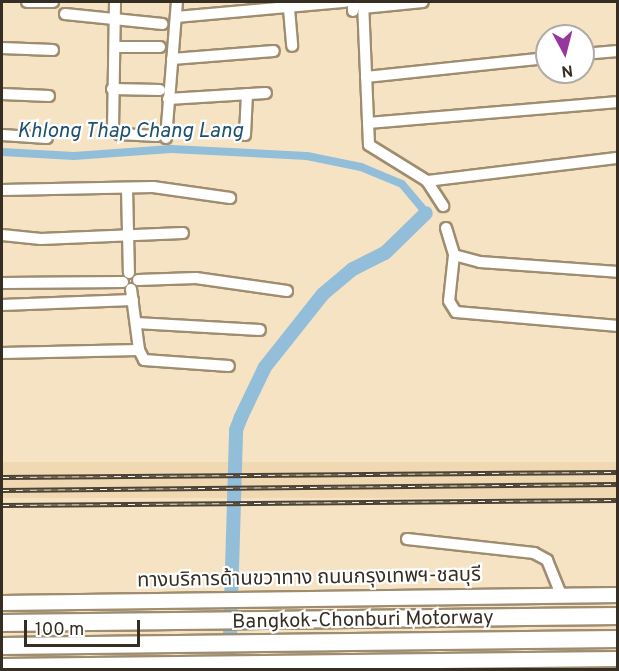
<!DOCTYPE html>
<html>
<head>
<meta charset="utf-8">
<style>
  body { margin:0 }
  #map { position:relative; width:619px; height:671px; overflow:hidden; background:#f6e3c4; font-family:Overpass,"Noto Sans Thai",sans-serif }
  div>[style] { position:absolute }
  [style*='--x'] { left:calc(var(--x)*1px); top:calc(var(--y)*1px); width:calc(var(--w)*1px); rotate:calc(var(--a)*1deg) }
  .built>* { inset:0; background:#efd8b2; transform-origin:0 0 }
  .canal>* { height:8px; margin:-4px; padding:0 4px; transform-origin:4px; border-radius:4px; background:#92beda }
  .river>* { height:14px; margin:-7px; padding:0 7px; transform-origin:7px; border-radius:7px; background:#92beda }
  .roads { filter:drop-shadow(2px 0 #9f8d70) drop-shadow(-2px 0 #9f8d70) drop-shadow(0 2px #9f8d70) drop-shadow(0 -2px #9f8d70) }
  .minor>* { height:10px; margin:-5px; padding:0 5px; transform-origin:5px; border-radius:5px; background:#fff }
  .major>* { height:14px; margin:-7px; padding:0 7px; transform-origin:7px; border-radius:7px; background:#fff }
  .highway>* { height:16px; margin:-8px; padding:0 8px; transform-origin:8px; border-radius:8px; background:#fff }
  .rail>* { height:4.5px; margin-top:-2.25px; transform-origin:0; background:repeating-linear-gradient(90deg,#fff 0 7px,#4b4234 0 14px); box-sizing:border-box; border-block:2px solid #4b4234 }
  span { translate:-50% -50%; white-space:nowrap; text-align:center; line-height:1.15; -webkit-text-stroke:4.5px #fff; paint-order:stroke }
  .street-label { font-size:20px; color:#362e22 }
  .water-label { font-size:21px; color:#1d526f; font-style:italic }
  .frame { position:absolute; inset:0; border:3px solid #362e22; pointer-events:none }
  .north { position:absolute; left:535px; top:24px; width:60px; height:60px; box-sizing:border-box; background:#fff; border:2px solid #afaba7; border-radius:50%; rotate:173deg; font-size:16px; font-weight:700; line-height:24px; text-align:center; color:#362e22 }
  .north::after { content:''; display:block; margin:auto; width:21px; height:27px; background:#97369d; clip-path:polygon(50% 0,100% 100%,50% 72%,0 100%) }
  .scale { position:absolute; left:24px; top:620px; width:116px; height:27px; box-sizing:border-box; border:3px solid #362e22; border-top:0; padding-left:8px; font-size:18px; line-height:21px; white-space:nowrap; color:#362e22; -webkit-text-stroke:4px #fff; paint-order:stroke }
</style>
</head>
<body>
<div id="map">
  <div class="built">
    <i style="left:617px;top:462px;width:36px;height:615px;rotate:90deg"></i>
  </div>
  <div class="canal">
    <i style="--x:2;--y:152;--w:72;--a:3.2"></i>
    <i style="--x:74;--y:156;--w:97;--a:-4.1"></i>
    <i style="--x:171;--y:149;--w:136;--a:2.9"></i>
    <i style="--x:307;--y:156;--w:55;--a:11.5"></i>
    <i style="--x:361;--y:167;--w:44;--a:22.5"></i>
    <i style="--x:402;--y:184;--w:38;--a:50"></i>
  </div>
  <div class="river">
    <i style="--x:229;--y:670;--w:240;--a:-88.3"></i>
    <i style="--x:236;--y:430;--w:14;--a:-69"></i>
    <i style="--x:241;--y:417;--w:55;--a:-64.4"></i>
    <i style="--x:265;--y:367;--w:93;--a:-51.5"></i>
    <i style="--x:323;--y:294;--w:39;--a:-40"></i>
    <i style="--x:353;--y:269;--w:36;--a:-27"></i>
    <i style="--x:385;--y:253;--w:57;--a:-44.3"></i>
  </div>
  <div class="roads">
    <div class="minor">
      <i style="--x:27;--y:2;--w:26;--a:0"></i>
      <i style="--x:115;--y:2;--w:127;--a:90.9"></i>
      <i style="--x:113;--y:129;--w:8;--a:40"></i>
      <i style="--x:119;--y:134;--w:38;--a:3"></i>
      <i style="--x:353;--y:2;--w:9;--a:90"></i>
      <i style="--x:363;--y:2;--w:143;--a:87.6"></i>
      <i style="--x:369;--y:145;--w:68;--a:31.8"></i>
      <i style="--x:427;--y:181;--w:30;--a:57"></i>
      <i style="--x:363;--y:8;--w:60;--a:-5.7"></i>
      <i style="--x:289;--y:9;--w:37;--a:85"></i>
      <i style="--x:65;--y:14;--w:98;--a:5.9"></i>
      <i style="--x:176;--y:17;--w:170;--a:-5.1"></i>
      <i style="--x:115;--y:47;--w:45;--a:0"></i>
      <i style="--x:2;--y:48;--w:51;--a:2.2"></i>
      <i style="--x:583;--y:54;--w:35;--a:-5"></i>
      <i style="--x:172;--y:59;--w:102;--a:-4.5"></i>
      <i style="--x:366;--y:77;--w:182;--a:-6"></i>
      <i style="--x:112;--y:89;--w:48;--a:1.2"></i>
      <i style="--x:2;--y:94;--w:47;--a:2.4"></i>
      <i style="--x:168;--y:99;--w:98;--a:-3.5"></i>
      <i style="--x:368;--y:123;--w:251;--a:-4.8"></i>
      <i style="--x:2;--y:135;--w:45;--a:3.8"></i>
      <i style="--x:245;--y:135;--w:41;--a:-87.2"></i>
      <i style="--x:166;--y:138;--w:136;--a:-85.4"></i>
      <i style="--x:427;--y:181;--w:192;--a:-6.9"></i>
      <i style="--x:127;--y:188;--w:85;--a:88.7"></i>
      <i style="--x:2;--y:190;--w:151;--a:-1.1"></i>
      <i style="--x:153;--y:187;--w:78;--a:8.1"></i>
      <i style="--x:446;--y:228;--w:28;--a:73"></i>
      <i style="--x:454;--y:255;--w:46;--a:96.2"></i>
      <i style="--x:449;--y:301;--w:13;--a:58"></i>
      <i style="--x:456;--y:312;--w:163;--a:4.9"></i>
      <i style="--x:2;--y:235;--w:39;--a:6"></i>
      <i style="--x:41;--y:239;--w:142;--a:-2.4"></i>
      <i style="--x:454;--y:255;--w:27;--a:15"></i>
      <i style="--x:480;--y:262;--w:138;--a:4.1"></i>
      <i style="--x:138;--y:280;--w:58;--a:-2"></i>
      <i style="--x:196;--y:278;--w:92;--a:8.1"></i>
      <i style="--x:2;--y:283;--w:121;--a:-0.5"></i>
      <i style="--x:131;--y:289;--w:62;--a:82.5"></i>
      <i style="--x:139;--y:350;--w:11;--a:63"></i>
      <i style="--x:144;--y:360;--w:85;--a:4"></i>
      <i style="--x:2;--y:305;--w:131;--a:-2.2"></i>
      <i style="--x:136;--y:323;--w:124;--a:3.2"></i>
      <i style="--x:2;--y:353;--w:137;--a:-1.3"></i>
      <i style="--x:407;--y:539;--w:128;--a:6.3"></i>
      <i style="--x:534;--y:553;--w:15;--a:28"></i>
      <i style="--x:547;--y:560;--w:38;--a:68"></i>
    </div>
    <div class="major">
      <i style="--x:2;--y:603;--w:616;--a:-0.74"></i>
      <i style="--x:2;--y:666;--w:616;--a:-0.65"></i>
    </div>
    <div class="highway">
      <i style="--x:2;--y:623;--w:616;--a:-0.65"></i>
      <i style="--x:2;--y:646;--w:616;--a:-0.65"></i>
    </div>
  </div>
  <div class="rail">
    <i style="--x:2;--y:477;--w:616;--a:-0.47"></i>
    <i style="--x:2;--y:490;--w:616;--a:-0.56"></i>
    <i style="--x:2;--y:505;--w:616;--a:-0.47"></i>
  </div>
  <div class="street-label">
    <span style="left:309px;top:579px;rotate:-1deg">ทางบริการด้านขวาทาง ถนนกรุงเทพฯ-ชลบุรี</span>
    <span style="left:363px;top:621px;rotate:-1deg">Bangkok-Chonburi Motorway</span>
  </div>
  <div class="water-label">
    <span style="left:130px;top:132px">Khlong Thap Chang Lang</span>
  </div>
  <div class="frame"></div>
  <div class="north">N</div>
  <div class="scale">100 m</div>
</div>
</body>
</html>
